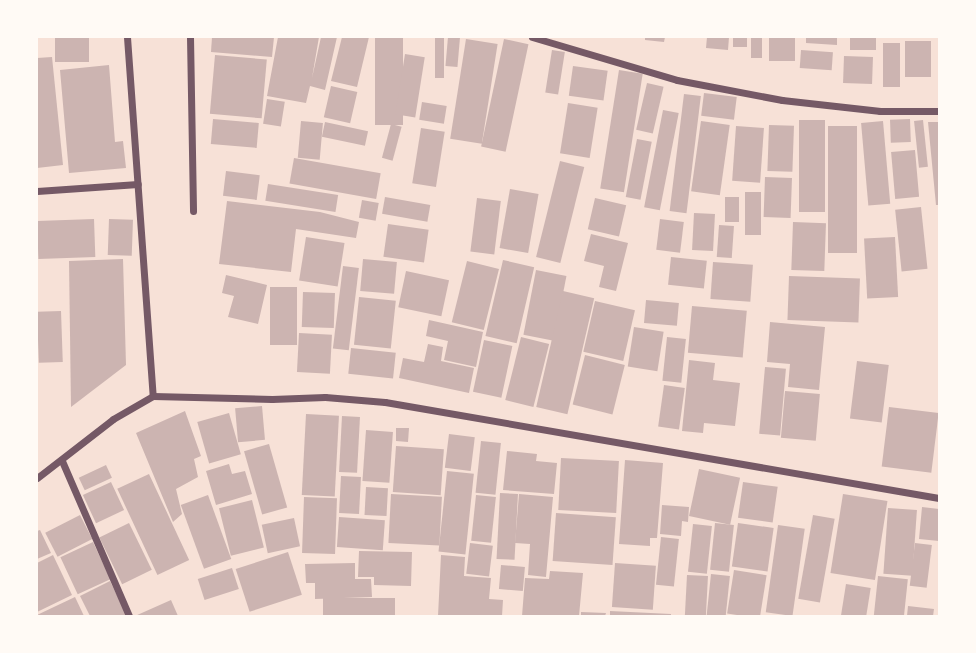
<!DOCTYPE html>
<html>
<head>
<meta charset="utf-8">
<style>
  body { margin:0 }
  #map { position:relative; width:976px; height:653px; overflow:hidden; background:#f7e1d7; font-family:"Work Sans",sans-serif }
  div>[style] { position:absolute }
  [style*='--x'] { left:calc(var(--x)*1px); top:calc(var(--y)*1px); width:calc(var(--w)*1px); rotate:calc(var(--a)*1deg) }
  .building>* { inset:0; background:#ccb4b1; transform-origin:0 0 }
  .minor>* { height:7px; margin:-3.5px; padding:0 3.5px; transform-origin:3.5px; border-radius:3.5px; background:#755966 }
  span { translate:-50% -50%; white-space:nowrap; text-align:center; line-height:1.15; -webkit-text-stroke:6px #fffaf5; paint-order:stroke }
  .frame { position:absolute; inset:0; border:38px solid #fffaf5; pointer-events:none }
</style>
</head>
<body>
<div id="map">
  <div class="building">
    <i style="left:55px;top:37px;width:34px;height:25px"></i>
    <i style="clip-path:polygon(212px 37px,274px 37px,272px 57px,211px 52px)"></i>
    <i style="clip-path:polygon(278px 37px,319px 37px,312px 78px,321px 37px,337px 37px,325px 90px,310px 86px,306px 103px,267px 96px)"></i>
    <i style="clip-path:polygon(342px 37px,369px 37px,357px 87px,331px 81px)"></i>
    <i style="left:375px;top:37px;width:28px;height:88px"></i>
    <i style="left:435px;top:37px;width:9px;height:41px"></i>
    <i style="left:448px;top:37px;width:12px;height:29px;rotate:5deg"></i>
    <i style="clip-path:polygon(645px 37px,665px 37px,664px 42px,645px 40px)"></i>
    <i style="clip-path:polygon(707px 37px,729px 37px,728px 50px,706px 48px)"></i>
    <i style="left:733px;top:37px;width:14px;height:10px"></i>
    <i style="left:751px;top:37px;width:11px;height:21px"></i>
    <i style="left:769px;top:37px;width:26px;height:24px"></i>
    <i style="clip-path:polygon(806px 37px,837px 37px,837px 45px,806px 43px)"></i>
    <i style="left:850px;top:37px;width:26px;height:13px"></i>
    <i style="left:466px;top:39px;width:32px;height:101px;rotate:9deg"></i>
    <i style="left:504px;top:39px;width:25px;height:110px;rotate:12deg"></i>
    <i style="left:905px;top:41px;width:26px;height:36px"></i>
    <i style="left:883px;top:43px;width:17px;height:44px"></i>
    <i style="left:552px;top:50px;width:13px;height:43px;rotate:9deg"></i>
    <i style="left:801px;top:50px;width:32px;height:18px;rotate:4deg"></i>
    <i style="left:405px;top:54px;width:20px;height:61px;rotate:9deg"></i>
    <i style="left:215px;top:55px;width:52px;height:59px;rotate:5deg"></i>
    <i style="left:844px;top:56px;width:29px;height:27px;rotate:2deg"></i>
    <i style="clip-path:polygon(52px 57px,63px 165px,37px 168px,37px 58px)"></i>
    <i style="clip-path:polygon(109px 65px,115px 142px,123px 141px,126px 168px,69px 173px,60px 70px)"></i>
    <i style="left:573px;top:66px;width:35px;height:30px;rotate:8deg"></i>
    <i style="left:619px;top:70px;width:24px;height:120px;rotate:9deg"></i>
    <i style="left:647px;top:83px;width:17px;height:48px;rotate:13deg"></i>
    <i style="left:331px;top:86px;width:27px;height:32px;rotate:13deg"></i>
    <i style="left:704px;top:93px;width:33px;height:23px;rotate:7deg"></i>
    <i style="left:684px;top:94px;width:17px;height:118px;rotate:7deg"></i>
    <i style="left:267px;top:99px;width:18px;height:25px;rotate:9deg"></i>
    <i style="left:422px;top:102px;width:25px;height:18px;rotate:9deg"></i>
    <i style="left:568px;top:103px;width:30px;height:51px;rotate:9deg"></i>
    <i style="left:663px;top:110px;width:16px;height:99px;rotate:11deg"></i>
    <i style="left:213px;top:119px;width:46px;height:25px;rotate:5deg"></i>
    <i style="left:910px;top:119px;width:23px;height:20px;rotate:88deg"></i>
    <i style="left:799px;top:120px;width:26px;height:92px"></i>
    <i style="left:923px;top:120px;width:47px;height:9px;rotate:84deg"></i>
    <i style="left:301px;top:121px;width:22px;height:37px;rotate:5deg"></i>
    <i style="left:701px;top:121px;width:29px;height:71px;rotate:8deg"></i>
    <i style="left:883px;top:121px;width:83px;height:22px;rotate:85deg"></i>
    <i style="left:325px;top:122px;width:44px;height:15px;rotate:12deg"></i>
    <i style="clip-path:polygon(928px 122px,939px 122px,939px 205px,936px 205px)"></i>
    <i style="left:391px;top:124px;width:11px;height:35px;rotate:15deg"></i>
    <i style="left:769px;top:125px;width:25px;height:46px;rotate:2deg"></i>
    <i style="left:736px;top:126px;width:28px;height:55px;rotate:4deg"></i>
    <i style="left:828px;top:126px;width:29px;height:127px"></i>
    <i style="left:421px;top:128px;width:24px;height:56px;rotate:9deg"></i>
    <i style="left:637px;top:139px;width:15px;height:59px;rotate:11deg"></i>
    <i style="left:915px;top:150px;width:47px;height:24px;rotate:85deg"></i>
    <i style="left:294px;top:158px;width:88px;height:26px;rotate:10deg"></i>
    <i style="left:560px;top:161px;width:25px;height:99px;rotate:14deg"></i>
    <i style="left:226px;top:171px;width:34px;height:25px;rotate:7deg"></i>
    <i style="left:765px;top:177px;width:27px;height:40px;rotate:2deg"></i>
    <i style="left:268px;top:184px;width:71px;height:17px;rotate:9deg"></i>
    <i style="left:510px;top:189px;width:29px;height:60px;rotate:10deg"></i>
    <i style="left:745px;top:192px;width:16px;height:43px"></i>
    <i style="left:385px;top:197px;width:46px;height:17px;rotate:10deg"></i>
    <i style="left:725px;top:197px;width:14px;height:25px"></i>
    <i style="left:477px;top:198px;width:24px;height:54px;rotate:7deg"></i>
    <i style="left:595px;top:198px;width:32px;height:32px;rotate:13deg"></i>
    <i style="left:362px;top:200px;width:17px;height:18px;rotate:10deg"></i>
    <i style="clip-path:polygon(227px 201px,320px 212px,359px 222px,356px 238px,296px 229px,291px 272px,219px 264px)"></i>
    <i style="left:921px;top:207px;width:62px;height:26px;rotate:84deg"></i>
    <i style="left:694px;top:213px;width:21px;height:37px;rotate:3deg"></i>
    <i style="left:94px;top:219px;width:38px;height:57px;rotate:88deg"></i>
    <i style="left:109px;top:219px;width:24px;height:36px;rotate:2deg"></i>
    <i style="left:660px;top:219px;width:24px;height:31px;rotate:7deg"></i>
    <i style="left:793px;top:222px;width:33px;height:48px;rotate:2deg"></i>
    <i style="left:388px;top:224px;width:41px;height:33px;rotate:8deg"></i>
    <i style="left:719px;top:225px;width:15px;height:32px;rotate:4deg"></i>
    <i style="clip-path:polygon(591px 234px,628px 243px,616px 291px,599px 287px,604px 266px,584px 261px)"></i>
    <i style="left:306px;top:237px;width:39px;height:44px;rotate:9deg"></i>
    <i style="left:895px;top:237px;width:60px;height:31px;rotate:87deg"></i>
    <i style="left:671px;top:257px;width:36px;height:28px;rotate:6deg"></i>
    <i style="clip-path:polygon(123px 259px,126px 365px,71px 407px,69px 261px)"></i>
    <i style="left:363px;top:259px;width:34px;height:32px;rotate:5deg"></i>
    <i style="left:503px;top:260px;width:32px;height:78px;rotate:13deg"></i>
    <i style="left:467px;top:261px;width:33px;height:63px;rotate:14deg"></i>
    <i style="left:713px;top:262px;width:40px;height:37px;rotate:4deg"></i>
    <i style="left:343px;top:266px;width:16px;height:83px;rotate:7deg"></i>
    <i style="left:536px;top:270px;width:31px;height:66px;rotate:11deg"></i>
    <i style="left:406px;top:271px;width:44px;height:37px;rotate:12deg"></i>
    <i style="clip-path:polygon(226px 275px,267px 285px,258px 324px,228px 317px,234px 296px,222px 293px)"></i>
    <i style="left:789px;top:276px;width:71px;height:44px;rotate:2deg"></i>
    <i style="left:270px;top:287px;width:27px;height:58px"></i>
    <i style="left:563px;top:291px;width:32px;height:119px;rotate:13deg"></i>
    <i style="left:303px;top:292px;width:32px;height:35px;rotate:2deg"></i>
    <i style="left:359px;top:297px;width:37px;height:48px;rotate:6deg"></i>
    <i style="left:646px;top:300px;width:33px;height:23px;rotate:5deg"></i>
    <i style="left:595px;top:301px;width:41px;height:52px;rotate:13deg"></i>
    <i style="left:692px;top:306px;width:55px;height:47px;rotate:5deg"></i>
    <i style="left:61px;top:311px;width:51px;height:24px;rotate:88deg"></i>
    <i style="clip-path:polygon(429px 320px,483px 332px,476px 367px,444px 360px,448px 341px,426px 336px)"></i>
    <i style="clip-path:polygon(770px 322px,825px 327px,819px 390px,788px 387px,790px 364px,767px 362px)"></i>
    <i style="left:634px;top:327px;width:30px;height:40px;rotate:9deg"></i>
    <i style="left:299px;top:333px;width:33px;height:39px;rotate:3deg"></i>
    <i style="left:521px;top:337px;width:29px;height:65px;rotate:14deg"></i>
    <i style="left:667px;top:337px;width:19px;height:44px;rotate:6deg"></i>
    <i style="left:484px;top:340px;width:29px;height:53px;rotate:12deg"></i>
    <i style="clip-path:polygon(428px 344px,443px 347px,441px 361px,474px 368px,469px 393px,399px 378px,403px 358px,424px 362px)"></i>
    <i style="left:351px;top:348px;width:45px;height:26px;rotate:6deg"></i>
    <i style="left:585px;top:355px;width:41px;height:51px;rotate:14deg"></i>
    <i style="clip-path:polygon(689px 360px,715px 363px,713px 380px,740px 383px,735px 426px,704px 423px,703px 433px,682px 431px)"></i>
    <i style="left:857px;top:361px;width:32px;height:58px;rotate:7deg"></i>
    <i style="left:765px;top:367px;width:21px;height:67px;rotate:5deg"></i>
    <i style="left:664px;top:385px;width:21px;height:42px;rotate:8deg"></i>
    <i style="left:785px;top:391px;width:35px;height:47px;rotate:5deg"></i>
    <i style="left:262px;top:406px;width:34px;height:27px;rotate:85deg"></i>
    <i style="left:889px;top:407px;width:50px;height:60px;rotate:7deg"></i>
    <i style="clip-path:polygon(185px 411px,201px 456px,194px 459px,198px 477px,176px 489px,182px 514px,173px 522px,136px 433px)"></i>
    <i style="left:229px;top:413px;width:43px;height:33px;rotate:74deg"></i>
    <i style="left:306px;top:414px;width:33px;height:81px;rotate:3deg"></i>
    <i style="left:342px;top:416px;width:18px;height:56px;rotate:3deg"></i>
    <i style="clip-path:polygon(396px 428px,409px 428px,408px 442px,396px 441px)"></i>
    <i style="left:366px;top:430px;width:27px;height:51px;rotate:4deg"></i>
    <i style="left:449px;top:434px;width:26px;height:34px;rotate:7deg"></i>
    <i style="left:481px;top:441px;width:20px;height:52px;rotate:6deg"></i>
    <i style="left:269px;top:444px;width:66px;height:26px;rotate:74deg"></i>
    <i style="left:396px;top:446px;width:48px;height:46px;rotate:4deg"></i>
    <i style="clip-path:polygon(507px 451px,537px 454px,536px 461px,557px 463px,554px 494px,503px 490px)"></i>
    <i style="left:561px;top:458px;width:58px;height:52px;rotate:3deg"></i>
    <i style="clip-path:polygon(625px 460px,663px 463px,657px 538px,650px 538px,650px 546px,619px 544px)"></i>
    <i style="clip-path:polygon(229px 464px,232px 474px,245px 471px,252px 494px,216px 505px,206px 471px)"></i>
    <i style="left:106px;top:465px;width:14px;height:30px;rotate:65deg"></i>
    <i style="left:699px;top:469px;width:42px;height:48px;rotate:12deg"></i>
    <i style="left:447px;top:471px;width:27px;height:81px;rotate:6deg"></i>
    <i style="left:149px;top:474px;width:95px;height:35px;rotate:65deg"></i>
    <i style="left:341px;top:476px;width:20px;height:37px;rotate:3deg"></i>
    <i style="left:111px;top:482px;width:31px;height:31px;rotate:65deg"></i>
    <i style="left:743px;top:482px;width:35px;height:36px;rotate:8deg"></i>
    <i style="left:366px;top:487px;width:22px;height:28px;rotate:3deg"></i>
    <i style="left:500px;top:493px;width:18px;height:66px;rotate:3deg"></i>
    <i style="left:391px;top:494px;width:51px;height:49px;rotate:3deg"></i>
    <i style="clip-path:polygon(519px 494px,553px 497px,546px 577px,528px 575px,530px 544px,515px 543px)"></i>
    <i style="left:843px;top:494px;width:45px;height:80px;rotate:9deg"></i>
    <i style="left:208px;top:495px;width:68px;height:29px;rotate:70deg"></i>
    <i style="left:476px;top:495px;width:20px;height:46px;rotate:6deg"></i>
    <i style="left:304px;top:497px;width:33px;height:56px;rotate:2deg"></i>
    <i style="left:252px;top:500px;width:49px;height:34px;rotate:76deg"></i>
    <i style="clip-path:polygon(662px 505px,689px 507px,688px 522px,682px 521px,681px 536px,660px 534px)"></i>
    <i style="clip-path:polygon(922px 507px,939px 509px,939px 541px,919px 539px)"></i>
    <i style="left:888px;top:508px;width:29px;height:66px;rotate:4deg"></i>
    <i style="left:556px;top:513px;width:60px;height:48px;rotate:4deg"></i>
    <i style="left:80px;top:515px;width:27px;height:39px;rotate:63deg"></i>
    <i style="left:813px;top:515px;width:22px;height:85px;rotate:10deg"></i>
    <i style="left:339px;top:517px;width:46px;height:30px;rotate:4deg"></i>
    <i style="left:294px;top:518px;width:29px;height:33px;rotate:78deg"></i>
    <i style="left:129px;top:523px;width:52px;height:33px;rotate:64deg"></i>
    <i style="left:715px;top:523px;width:19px;height:47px;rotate:6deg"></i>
    <i style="left:738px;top:523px;width:36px;height:44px;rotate:8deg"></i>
    <i style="left:693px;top:524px;width:19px;height:48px;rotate:6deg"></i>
    <i style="left:778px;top:525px;width:27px;height:88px;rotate:8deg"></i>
    <i style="clip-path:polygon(40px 530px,51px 553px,37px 559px,37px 531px)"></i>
    <i style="left:661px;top:537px;width:18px;height:48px;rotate:6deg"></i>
    <i style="left:93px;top:542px;width:41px;height:36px;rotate:65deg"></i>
    <i style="left:470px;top:543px;width:23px;height:31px;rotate:7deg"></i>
    <i style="left:915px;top:543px;width:17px;height:43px;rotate:7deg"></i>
    <i style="clip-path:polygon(359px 551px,412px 552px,411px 586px,374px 585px,374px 577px,358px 577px)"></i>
    <i style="left:288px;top:552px;width:45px;height:55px;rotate:72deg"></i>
    <i style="clip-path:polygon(53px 555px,72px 595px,37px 612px,37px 563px)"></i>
    <i style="clip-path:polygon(441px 555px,465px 557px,464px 576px,491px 578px,489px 599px,503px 600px,502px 616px,438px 616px)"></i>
    <i style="clip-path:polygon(355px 563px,355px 579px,371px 579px,372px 597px,315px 599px,315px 583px,306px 583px,305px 564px)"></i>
    <i style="left:615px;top:563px;width:41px;height:44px;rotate:4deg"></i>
    <i style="left:501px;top:565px;width:24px;height:24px;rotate:5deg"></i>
    <i style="left:232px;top:568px;width:22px;height:36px;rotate:72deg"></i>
    <i style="left:734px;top:570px;width:33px;height:44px;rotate:9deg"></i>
    <i style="clip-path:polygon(550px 571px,583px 573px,579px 616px,522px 616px,525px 578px,549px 579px)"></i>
    <i style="left:711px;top:574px;width:19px;height:42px;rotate:6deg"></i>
    <i style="left:687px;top:575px;width:21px;height:41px;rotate:3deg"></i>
    <i style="left:878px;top:576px;width:30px;height:40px;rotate:6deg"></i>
    <i style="clip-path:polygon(110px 581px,127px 616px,90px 616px,80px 596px)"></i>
    <i style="left:846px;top:584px;width:25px;height:32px;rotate:9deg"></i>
    <i style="clip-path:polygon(75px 597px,84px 616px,37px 616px,37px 615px)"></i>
    <i style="left:395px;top:598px;width:18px;height:72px;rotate:90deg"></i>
    <i style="clip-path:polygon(171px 600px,178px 616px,135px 616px)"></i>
    <i style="clip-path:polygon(908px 606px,934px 609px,933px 616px,907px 616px)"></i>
    <i style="clip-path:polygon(610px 611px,671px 614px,671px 616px,610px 616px)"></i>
    <i style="clip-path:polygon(581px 612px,606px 613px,605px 616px,581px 616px)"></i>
  </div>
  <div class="minor">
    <i style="--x:127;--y:37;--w:360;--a:85.9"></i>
    <i style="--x:190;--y:37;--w:174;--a:89"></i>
    <i style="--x:532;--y:37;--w:151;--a:16.5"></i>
    <i style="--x:677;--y:80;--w:107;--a:10.8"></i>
    <i style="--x:782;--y:100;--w:99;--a:6.4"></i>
    <i style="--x:880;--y:111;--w:59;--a:0"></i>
    <i style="--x:37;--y:191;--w:101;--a:-4"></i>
    <i style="--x:62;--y:461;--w:169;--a:66.6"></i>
    <i style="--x:37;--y:478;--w:96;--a:-37.8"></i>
    <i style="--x:113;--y:419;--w:46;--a:-29.9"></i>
    <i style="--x:153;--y:396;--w:119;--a:1.4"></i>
    <i style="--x:272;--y:399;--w:53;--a:-2.2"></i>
    <i style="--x:325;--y:397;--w:60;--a:4.8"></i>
    <i style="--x:385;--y:402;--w:562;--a:9.83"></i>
  </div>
  <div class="frame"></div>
</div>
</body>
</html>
